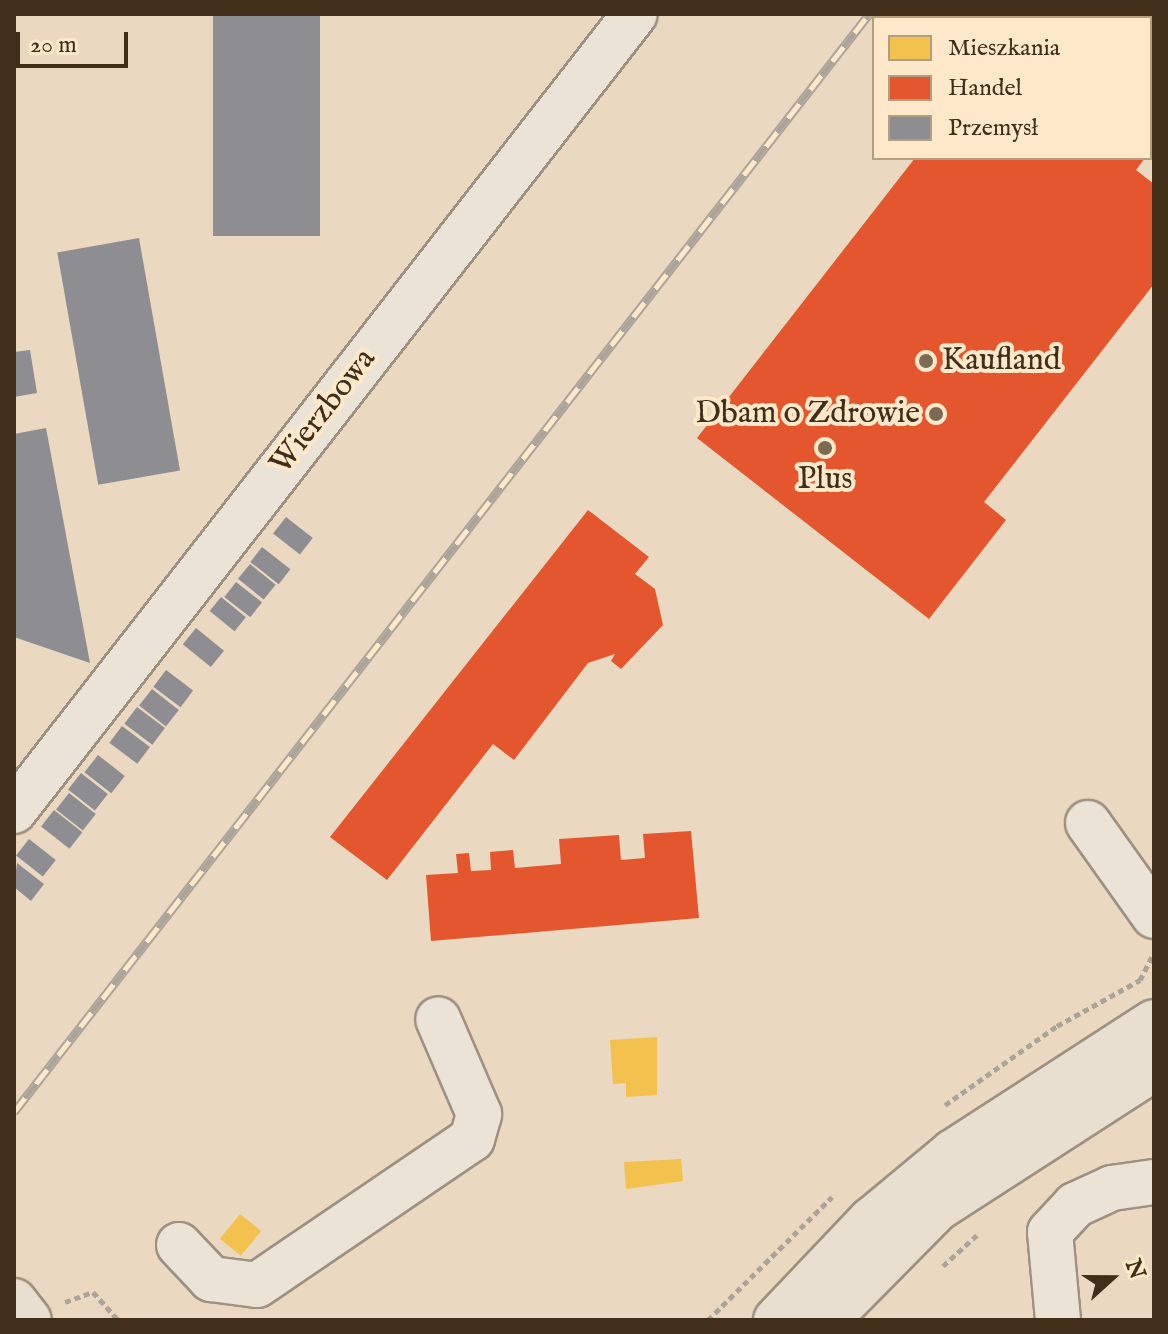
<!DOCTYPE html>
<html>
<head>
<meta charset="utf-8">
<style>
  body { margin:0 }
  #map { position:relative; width:1168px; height:1334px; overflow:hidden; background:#ead8c0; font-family:"IM FELL English",serif }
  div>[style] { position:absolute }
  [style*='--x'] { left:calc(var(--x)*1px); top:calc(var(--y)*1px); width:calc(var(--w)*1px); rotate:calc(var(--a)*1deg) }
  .homes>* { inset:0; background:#f2c14e; transform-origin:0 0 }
  .shops>* { inset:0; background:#e4572e }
  .industry>* { inset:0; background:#8d8d92; transform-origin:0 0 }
  .path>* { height:5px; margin-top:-2.5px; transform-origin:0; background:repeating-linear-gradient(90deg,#ada499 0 6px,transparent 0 10px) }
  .roads { filter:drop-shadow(2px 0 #9e9181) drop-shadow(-2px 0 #9e9181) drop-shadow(0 2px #9e9181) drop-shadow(0 -2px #9e9181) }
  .minor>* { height:44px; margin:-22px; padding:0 22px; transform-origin:22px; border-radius:22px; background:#ece3d7 }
  .major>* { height:44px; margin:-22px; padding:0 22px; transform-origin:22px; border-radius:22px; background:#e9dfd0 }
  .rail>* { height:9px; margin-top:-4.5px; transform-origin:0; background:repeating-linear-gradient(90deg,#fde8ca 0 18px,#ada499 0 36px); box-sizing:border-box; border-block:2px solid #ada499 }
  .dots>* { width:22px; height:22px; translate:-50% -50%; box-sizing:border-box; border:4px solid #fde8ca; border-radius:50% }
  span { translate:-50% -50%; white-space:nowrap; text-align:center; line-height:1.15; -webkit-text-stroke:8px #fde8ca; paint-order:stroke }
  .poi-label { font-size:32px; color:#402e19 }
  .left { translate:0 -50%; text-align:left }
  .right { translate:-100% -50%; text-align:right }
  .street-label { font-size:32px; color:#402e19 }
  .frame { position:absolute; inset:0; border:16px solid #402e19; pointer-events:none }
  .legend { position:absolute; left:872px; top:16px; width:280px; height:144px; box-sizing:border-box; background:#fde8ca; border:2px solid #b19e83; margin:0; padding:10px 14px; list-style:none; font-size:24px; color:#402e19 }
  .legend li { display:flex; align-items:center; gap:16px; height:40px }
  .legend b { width:40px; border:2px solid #b19e83 }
  .north { position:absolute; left:1072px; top:1238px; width:80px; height:80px; -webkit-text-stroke:6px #fde8ca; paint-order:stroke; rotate:69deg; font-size:22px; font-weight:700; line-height:32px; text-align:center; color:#402e19 }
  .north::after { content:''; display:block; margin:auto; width:28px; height:36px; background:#402e19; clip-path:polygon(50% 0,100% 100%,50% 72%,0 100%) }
  .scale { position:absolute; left:16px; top:32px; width:112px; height:36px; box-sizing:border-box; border:4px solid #402e19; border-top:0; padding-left:10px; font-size:24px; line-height:28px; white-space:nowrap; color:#402e19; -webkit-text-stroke:6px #fde8ca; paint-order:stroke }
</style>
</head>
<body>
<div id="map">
  <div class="homes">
    <i style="clip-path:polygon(657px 1037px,657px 1095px,626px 1097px,626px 1083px,613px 1084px,610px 1040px)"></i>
    <i style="clip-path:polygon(681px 1159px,683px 1181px,626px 1189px,624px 1162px)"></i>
    <i style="left:240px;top:1214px;width:27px;height:32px;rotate:39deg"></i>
  </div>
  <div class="shops">
    <i style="clip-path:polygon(1150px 53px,1154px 56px,1150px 152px)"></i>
    <i style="clip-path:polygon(915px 158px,1145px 158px,1136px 170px,1154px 184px,1154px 284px,984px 502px,1006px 520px,929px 619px,697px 438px)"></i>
    <i style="clip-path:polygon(588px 510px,649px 557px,635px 574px,655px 589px,663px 625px,621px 669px,611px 661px,615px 654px,588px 663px,514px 760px,493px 744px,387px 880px,330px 837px)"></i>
    <i style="clip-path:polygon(691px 831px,699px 918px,431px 941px,426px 875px,458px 873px,456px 854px,469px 853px,471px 871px,491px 870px,490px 852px,513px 850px,515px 868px,561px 864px,559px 839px,619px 835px,621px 860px,645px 858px,643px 834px)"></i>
  </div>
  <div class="industry">
    <i style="left:213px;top:14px;width:107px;height:222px"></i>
    <i style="left:139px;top:238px;width:236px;height:83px;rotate:80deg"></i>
    <i style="clip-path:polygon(30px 350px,37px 393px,14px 397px,14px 352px)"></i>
    <i style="clip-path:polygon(46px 428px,90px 663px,14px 637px,14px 434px)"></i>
    <i style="left:286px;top:517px;width:34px;height:21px;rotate:38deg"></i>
    <i style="left:262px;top:547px;width:36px;height:19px;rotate:38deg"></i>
    <i style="left:250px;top:564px;width:33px;height:19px;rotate:39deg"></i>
    <i style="left:236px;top:582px;width:33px;height:19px;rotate:38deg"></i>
    <i style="left:221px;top:597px;width:32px;height:18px;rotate:39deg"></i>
    <i style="left:196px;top:628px;width:36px;height:21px;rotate:39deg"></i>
    <i style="left:166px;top:670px;width:34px;height:21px;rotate:37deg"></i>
    <i style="left:152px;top:689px;width:34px;height:21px;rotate:38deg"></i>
    <i style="left:137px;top:707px;width:35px;height:21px;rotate:37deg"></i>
    <i style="left:122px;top:726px;width:35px;height:21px;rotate:37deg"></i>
    <i style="left:98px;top:755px;width:34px;height:22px;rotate:38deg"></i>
    <i style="left:81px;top:773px;width:34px;height:21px;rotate:38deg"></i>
    <i style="left:69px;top:793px;width:34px;height:21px;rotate:38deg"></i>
    <i style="left:54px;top:810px;width:36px;height:21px;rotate:38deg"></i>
    <i style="left:29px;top:839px;width:34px;height:21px;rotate:38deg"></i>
    <i style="clip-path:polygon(17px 863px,44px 884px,31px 901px,14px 887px)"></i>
  </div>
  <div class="path">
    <i style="--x:945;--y:1105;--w:137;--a:-35.2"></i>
    <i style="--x:1057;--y:1026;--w:95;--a:-29"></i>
    <i style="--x:1140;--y:980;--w:30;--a:-63"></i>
    <i style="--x:943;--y:1266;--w:46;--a:-42.4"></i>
    <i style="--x:65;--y:1302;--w:30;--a:-20"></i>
    <i style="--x:93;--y:1292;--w:38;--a:48"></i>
    <i style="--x:708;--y:1320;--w:175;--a:-44.8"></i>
  </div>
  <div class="roads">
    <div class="minor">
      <i style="--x:14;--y:811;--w:1010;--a:-52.08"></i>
      <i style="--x:1088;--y:823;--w:114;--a:54.6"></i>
      <i style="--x:179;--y:1245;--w:47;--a:46.7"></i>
      <i style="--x:211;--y:1279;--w:46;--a:7.4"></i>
      <i style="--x:257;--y:1285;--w:260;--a:-34.2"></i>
      <i style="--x:472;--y:1139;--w:26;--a:-74"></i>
      <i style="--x:479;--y:1114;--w:103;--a:-113.3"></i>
      <i style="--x:1058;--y:1320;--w:88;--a:-95.2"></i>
      <i style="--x:1050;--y:1232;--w:37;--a:-47"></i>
      <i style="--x:1075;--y:1205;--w:41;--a:-24.7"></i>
      <i style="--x:1112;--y:1188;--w:42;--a:-8.1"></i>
    </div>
    <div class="major">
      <i style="--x:14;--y:1301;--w:24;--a:52"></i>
      <i style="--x:776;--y:1320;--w:138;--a:-46.5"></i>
      <i style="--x:871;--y:1220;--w:107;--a:-39.7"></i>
      <i style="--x:953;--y:1152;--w:239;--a:-32.9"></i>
      <i style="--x:827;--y:1320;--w:158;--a:-45.3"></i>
      <i style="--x:938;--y:1208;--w:257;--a:-32.8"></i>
    </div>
  </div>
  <div class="rail">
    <i style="--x:14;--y:1112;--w:1392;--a:-52.09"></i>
  </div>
  <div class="dots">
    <i style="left:926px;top:361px;background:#7c6a53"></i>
    <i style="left:936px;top:414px;background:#7c6a53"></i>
    <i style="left:825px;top:448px;background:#7c6a53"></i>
  </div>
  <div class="poi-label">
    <span class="left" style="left:942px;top:361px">Kaufland</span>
    <span class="right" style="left:920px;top:414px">Dbam o Zdrowie</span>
    <span style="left:825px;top:480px">Plus</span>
  </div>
  <div class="street-label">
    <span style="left:324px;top:412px;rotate:-52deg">Wierzbowa</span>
  </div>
  <div class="frame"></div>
  <ul class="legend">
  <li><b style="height:22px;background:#f2c14e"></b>Mieszkania</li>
  <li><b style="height:22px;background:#e4572e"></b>Handel</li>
  <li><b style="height:22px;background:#8d8d92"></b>Przemysł</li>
  </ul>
  <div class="north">N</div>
  <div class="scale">20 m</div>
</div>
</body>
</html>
